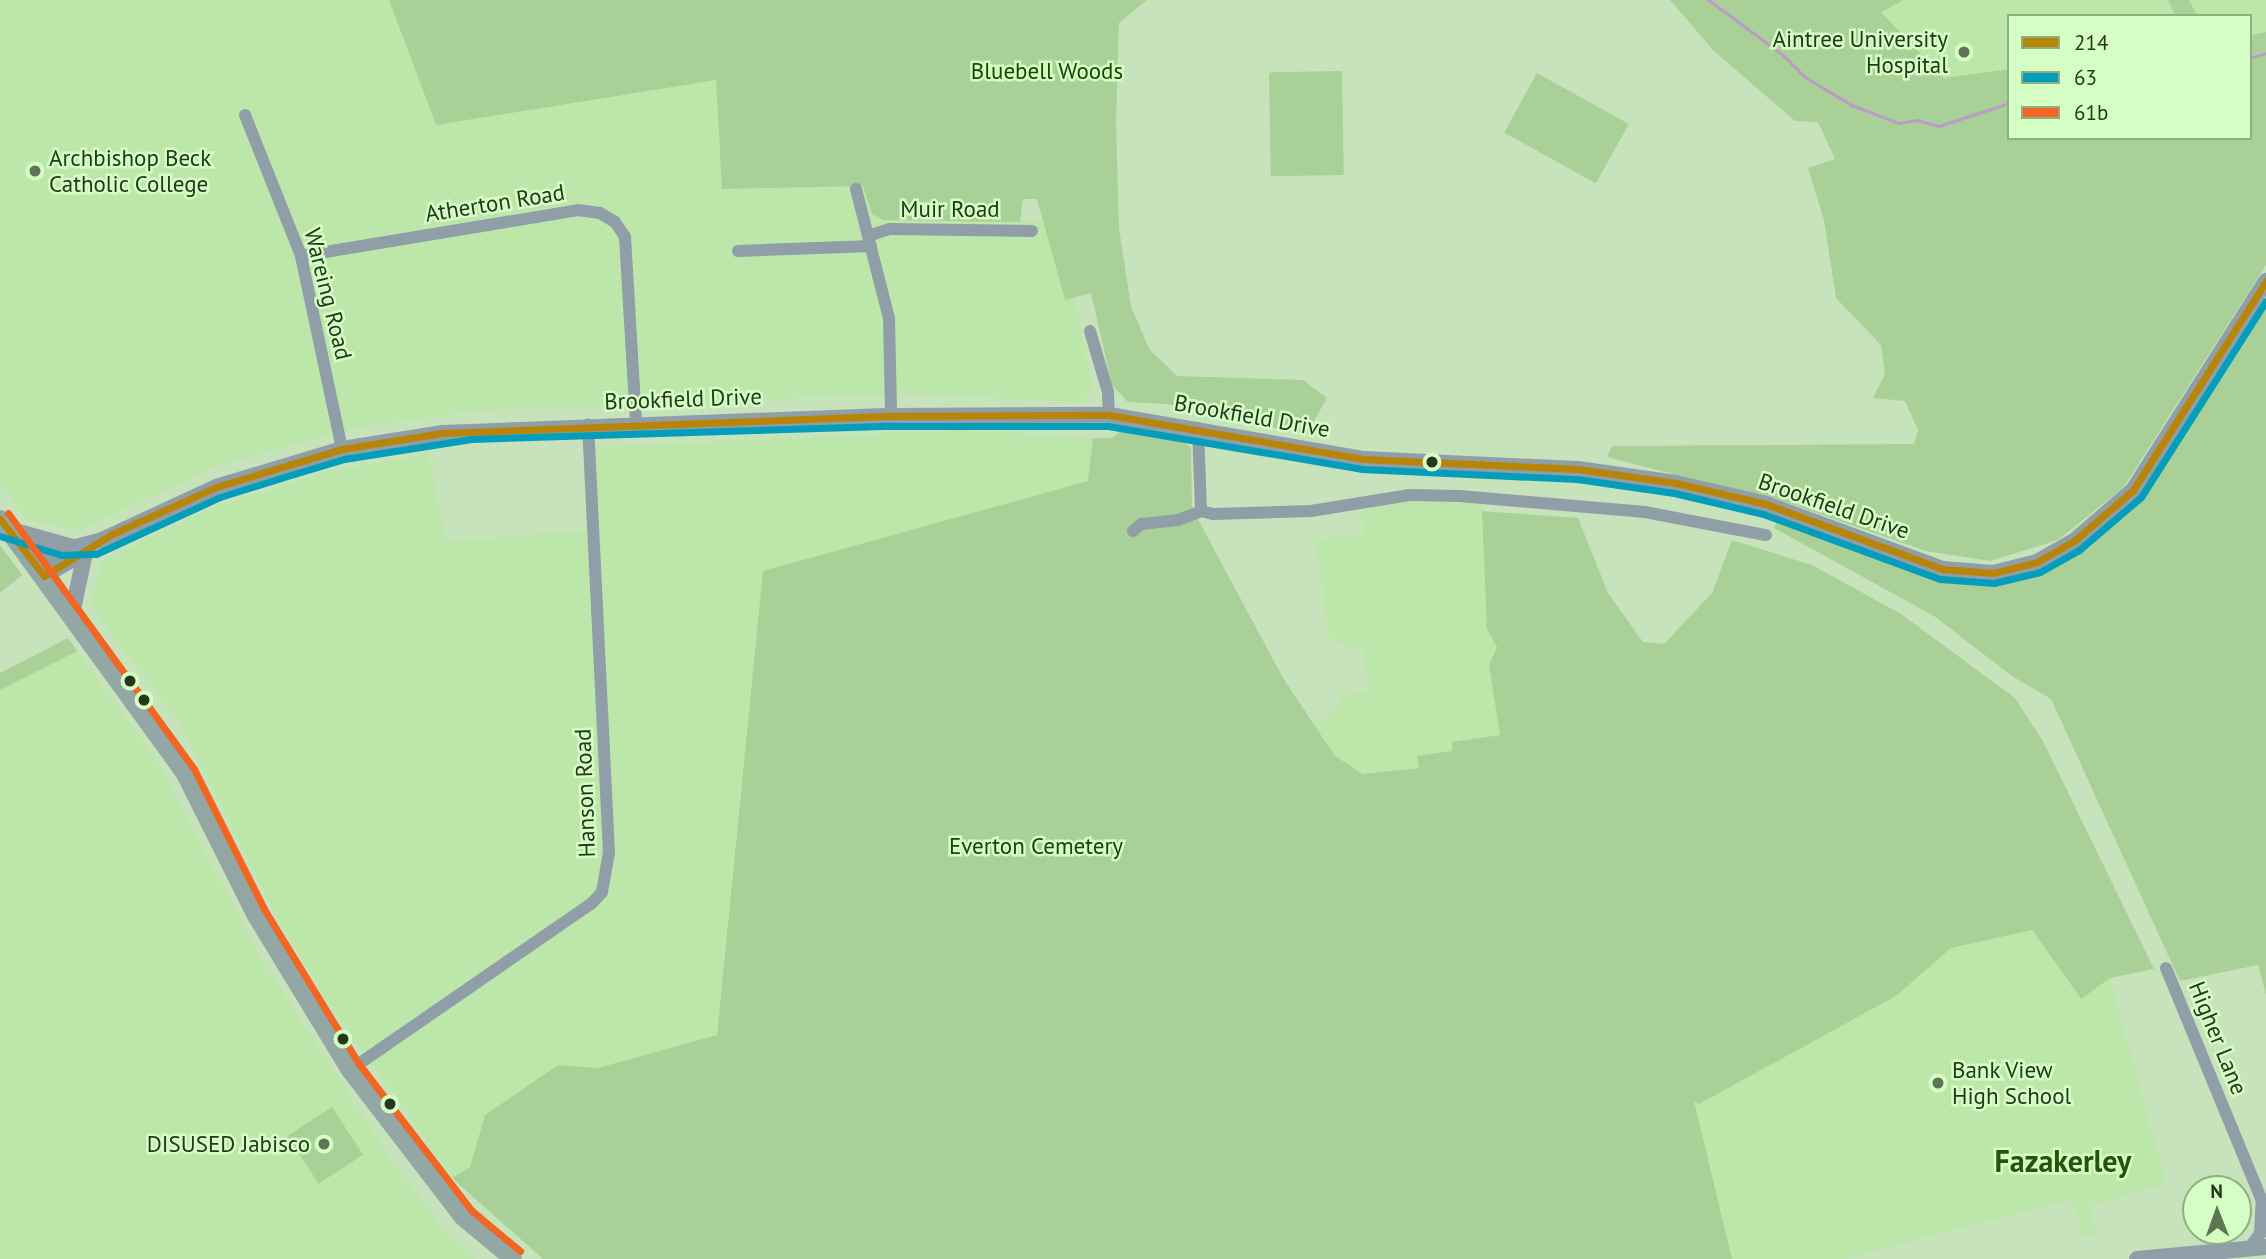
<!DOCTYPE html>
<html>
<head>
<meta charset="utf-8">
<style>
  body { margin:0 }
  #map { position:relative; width:2266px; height:1259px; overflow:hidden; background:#c7e3bb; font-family:"PT Sans",sans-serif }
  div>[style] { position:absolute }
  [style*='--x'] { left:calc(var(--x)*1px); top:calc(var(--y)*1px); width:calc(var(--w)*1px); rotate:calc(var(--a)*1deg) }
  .built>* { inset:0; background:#bde7aa }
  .green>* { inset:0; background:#a9d197; transform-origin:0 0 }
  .stream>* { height:2.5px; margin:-1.25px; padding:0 1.25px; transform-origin:1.25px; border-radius:1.25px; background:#bb9cc6 }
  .minor>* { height:12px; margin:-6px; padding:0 6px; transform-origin:6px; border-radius:6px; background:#8f9ea7 }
  .tertiary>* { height:16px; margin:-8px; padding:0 8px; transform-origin:8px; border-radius:8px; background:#8f9ea7 }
  .secondary>* { height:18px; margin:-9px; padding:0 9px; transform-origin:9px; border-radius:9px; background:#93a7a4 }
  .bus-1>* { height:7px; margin:-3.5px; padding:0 3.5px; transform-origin:3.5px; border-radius:3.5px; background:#b88508 }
  .bus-2>* { height:7px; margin:-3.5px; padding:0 3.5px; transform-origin:3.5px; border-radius:3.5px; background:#049ebc }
  .bus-3>* { height:7px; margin:-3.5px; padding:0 3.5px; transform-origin:3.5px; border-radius:3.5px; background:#f26522 }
  .dots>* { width:19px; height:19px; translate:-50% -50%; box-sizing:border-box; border:4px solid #d5fec4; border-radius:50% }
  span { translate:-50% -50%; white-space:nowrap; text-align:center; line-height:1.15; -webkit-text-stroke:5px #d5fec4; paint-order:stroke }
  .poi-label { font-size:23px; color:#25381c }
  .right { translate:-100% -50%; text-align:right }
  .left { translate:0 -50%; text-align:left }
  .park-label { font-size:23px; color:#1d4107 }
  .street-label { font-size:23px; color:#25381c }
  .district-label { font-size:30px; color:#27530d; font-weight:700 }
  .legend { position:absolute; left:2007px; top:14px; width:245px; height:126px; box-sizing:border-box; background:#d5fec4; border:2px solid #8faf81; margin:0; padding:9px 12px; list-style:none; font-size:21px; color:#25381c }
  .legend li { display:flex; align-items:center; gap:14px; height:35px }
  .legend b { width:35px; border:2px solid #8faf81 }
  .north { position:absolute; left:2182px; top:1175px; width:70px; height:70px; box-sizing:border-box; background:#d5fec4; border:2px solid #8faf81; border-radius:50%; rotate:359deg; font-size:19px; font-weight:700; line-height:28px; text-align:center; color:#25381c }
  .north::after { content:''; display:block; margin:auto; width:24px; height:32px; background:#5e7454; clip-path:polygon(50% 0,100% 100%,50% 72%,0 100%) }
</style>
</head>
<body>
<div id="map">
  <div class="built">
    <i style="clip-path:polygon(0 0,389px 0,436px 125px,716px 80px,722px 189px,864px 186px,872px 214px,883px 220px,1051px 222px,1077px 307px,1092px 388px,1082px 402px,901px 394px,474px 411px,349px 429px,217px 466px,80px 530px,27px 520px,0 483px)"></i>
    <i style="clip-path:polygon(1870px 0,2266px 0,2266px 32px,2250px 35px,2250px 16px,2009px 16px,2009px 69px,1944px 78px)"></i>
    <i style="clip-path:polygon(959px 430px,1093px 438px,1089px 481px,763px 571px,717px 1035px,598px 1068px,558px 1065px,485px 1115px,470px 1167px,452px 1178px,321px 992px,270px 904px,182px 727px,91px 606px,101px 561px,214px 507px,331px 471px,428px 454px,447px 542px,586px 530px,584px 448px)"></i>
    <i style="clip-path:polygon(1409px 500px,1482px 504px,1487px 629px,1497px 646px,1489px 665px,1500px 735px,1452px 742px,1452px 751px,1419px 768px,1363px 774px,1335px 756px,1314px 724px,1333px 713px,1340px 704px,1338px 696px,1368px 691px,1363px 646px,1351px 648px,1331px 639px,1328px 631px,1315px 539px,1364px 534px,1360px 507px)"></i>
    <i style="clip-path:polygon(77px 651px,154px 756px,266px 966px,395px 1165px,439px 1223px,477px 1259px,0 1259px,0 690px)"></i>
    <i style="clip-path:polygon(2032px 930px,2080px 999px,2110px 978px,2166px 1183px,2089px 1207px,2096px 1234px,2083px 1237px,2072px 1199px,1844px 1259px,1732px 1259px,1693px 1100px,1699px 1103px,1896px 996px,1951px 948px)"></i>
  </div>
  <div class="green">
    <i style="clip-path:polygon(389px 0,1147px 0,1119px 23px,1116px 123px,1119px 228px,1131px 307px,1150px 350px,1177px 376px,1303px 380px,1327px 398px,1306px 435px,1166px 404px,1128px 402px,1112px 385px,1091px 293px,1065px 300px,1037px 199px,1023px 199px,1020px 222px,883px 220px,872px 214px,863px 186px,722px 189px,716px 80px,436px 125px)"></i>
    <i style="clip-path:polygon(1670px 0,1904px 0,1881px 12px,1944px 78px,2009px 69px,2009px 138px,2250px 138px,2250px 35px,2266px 32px,2266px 265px,2123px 488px,2058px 540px,1990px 561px,1926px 551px,1790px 504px,1607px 457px,1612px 446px,1914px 444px,1918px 430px,1905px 401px,1873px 398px,1885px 374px,1881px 345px,1836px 298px,1824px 220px,1808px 168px,1835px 159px,1818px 122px,1795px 121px,1713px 50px)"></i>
    <i style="clip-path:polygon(2168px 0,2189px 0,2197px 15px,2175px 15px)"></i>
    <i style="left:1342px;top:71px;width:104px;height:73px;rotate:89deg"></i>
    <i style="left:1537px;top:73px;width:105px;height:68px;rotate:29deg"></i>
    <i style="clip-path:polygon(2266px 296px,2266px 995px,2258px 965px,2180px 981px,2051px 699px,2012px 676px,1934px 616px,1774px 528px,1778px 518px,1906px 567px,1963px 576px,2017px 572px,2085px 549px,2137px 502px)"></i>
    <i style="clip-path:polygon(1120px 432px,1175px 435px,1191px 448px,1192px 508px,1283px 678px,1335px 756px,1363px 774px,1419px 768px,1417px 756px,1452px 751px,1452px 742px,1500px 735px,1489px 665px,1497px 647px,1487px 629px,1482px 511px,1578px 518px,1608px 593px,1643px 642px,1664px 644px,1712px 593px,1732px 540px,1812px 565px,1901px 614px,2015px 698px,2043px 741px,2154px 969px,2110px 978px,2081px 999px,2032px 930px,1951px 948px,1896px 996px,1699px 1104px,1694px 1101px,1732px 1259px,543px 1259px,452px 1178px,470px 1167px,485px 1115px,558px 1065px,598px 1068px,717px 1035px,763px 571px,1088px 481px,1093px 438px,1112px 438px)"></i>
    <i style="clip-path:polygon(0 545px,22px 575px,0 593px)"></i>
    <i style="clip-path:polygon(68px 638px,77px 651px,0 690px,0 673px)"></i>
    <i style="left:332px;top:1107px;width:57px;height:53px;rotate:57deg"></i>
  </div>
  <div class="stream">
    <i style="--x:1709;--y:0;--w:91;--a:36.5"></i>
    <i style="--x:1782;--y:54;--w:33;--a:45"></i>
    <i style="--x:1805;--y:77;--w:55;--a:30.8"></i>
    <i style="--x:1852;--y:105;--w:50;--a:21"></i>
    <i style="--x:1899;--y:123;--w:19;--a:-9"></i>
    <i style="--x:1918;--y:120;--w:22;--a:16"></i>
    <i style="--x:1939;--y:126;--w:74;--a:-18.2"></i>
    <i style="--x:2250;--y:58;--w:17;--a:-17"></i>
  </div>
  <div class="minor">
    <i style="--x:245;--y:115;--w:152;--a:68.3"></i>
    <i style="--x:301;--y:256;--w:197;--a:78"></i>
    <i style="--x:856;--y:189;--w:133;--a:75.7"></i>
    <i style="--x:889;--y:318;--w:98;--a:88.8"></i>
    <i style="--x:868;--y:236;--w:23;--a:-18"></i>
    <i style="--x:890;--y:229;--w:142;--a:0.8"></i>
    <i style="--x:738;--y:251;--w:133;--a:-2.2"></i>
    <i style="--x:301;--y:256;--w:281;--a:-9.4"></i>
    <i style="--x:578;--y:210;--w:22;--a:8"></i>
    <i style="--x:600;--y:213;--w:17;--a:31"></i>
    <i style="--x:615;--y:222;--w:18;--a:56"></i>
    <i style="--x:625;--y:237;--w:186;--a:86.6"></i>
    <i style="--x:1090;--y:331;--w:64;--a:73.6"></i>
    <i style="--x:1108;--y:392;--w:23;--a:88"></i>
    <i style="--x:1198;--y:428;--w:83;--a:87.9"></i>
    <i style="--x:1201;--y:511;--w:12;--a:14"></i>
    <i style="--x:1213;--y:514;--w:98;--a:-1.8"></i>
    <i style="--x:1311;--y:511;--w:100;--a:-9.2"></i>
    <i style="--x:1410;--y:495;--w:49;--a:1.2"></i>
    <i style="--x:1459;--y:496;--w:187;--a:4.9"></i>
    <i style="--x:1645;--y:512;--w:123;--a:10.8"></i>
    <i style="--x:1133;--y:531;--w:11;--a:-41"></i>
    <i style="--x:1141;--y:524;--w:37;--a:-6"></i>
    <i style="--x:1178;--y:520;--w:25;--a:-21"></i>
    <i style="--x:2166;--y:968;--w:252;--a:67.6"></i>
    <i style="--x:350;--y:1070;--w:293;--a:-34.6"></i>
    <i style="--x:591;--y:904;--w:16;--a:-47"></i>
    <i style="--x:602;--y:892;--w:40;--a:-80"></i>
    <i style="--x:609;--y:853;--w:429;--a:-92.8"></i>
    <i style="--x:2249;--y:1248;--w:18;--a:-52"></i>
    <i style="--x:2260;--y:1234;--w:33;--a:-87"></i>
    <i style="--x:2262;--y:1201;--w:5;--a:37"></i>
  </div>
  <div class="tertiary">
    <i style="--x:8;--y:529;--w:67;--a:15.5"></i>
    <i style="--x:35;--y:565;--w:30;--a:-28"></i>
    <i style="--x:61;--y:551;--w:42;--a:-15"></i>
    <i style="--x:102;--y:540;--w:126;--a:-24.9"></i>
    <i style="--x:216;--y:487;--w:132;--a:-16.8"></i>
    <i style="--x:342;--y:449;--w:101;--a:-9.1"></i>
    <i style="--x:442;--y:433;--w:449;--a:-2.2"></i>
    <i style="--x:891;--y:416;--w:218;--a:-0.3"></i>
    <i style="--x:1109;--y:415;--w:259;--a:9.8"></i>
    <i style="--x:1364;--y:459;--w:214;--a:2.7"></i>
    <i style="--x:1578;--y:469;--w:99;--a:8.1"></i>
    <i style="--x:1676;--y:483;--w:92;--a:13.1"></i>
    <i style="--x:1766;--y:504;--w:189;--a:20.2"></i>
    <i style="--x:1943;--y:569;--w:50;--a:4.6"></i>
    <i style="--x:1993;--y:573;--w:45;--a:-14"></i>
    <i style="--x:2037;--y:562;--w:43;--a:-29.6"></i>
    <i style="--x:2074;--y:541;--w:78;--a:-40.8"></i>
    <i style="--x:2133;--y:490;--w:248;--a:-57.5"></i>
    <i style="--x:44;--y:576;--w:51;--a:-30.6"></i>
    <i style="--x:72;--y:614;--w:62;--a:-78"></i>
    <i style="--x:2137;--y:1259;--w:130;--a:-5.3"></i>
  </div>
  <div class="secondary">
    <i style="--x:0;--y:519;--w:315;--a:54"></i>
    <i style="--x:185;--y:774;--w:157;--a:63.4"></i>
    <i style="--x:255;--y:914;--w:183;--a:58.7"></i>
    <i style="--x:350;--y:1070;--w:185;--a:52.5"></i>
    <i style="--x:463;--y:1217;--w:65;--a:40"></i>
  </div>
  <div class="bus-1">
    <i style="--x:0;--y:519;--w:72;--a:52.3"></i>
    <i style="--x:44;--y:576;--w:80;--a:-31.7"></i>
    <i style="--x:112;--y:534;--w:114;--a:-24.3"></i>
    <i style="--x:216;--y:487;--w:132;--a:-16.8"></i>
    <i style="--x:342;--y:449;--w:101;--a:-9.1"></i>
    <i style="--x:442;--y:433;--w:449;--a:-2.2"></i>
    <i style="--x:891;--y:416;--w:218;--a:-0.3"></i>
    <i style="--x:1109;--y:415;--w:259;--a:9.8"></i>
    <i style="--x:1364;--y:459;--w:214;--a:2.7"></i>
    <i style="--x:1578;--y:469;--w:99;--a:8.1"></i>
    <i style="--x:1676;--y:483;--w:92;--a:13.1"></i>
    <i style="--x:1766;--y:504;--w:189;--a:20.2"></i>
    <i style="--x:1943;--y:569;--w:50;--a:4.6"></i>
    <i style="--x:1993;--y:573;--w:45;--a:-14"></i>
    <i style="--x:2037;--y:562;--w:43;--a:-29.6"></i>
    <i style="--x:2074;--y:541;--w:78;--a:-40.8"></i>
    <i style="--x:2133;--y:490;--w:248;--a:-57.5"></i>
  </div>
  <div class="bus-2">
    <i style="--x:0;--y:536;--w:64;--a:17.3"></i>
    <i style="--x:61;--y:555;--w:35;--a:-2"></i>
    <i style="--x:96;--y:554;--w:136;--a:-24.7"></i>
    <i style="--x:220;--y:497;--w:64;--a:-17.3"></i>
    <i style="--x:281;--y:478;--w:66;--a:-16.8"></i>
    <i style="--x:344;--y:459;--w:129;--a:-8.9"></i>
    <i style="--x:471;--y:439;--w:420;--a:-1.8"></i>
    <i style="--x:891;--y:426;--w:217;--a:0"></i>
    <i style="--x:1108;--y:426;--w:258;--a:9.6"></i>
    <i style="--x:1362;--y:469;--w:215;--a:2.7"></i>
    <i style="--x:1577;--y:479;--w:98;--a:8.2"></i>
    <i style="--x:1674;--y:493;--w:91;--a:13.3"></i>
    <i style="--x:1763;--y:514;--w:189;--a:20.2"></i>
    <i style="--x:1940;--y:579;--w:54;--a:4.2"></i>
    <i style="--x:1994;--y:583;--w:47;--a:-13.4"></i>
    <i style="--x:2040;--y:572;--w:45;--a:-29.4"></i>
    <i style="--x:2079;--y:550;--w:82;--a:-40.5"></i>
    <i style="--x:2141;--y:497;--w:232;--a:-57.5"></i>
  </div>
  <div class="bus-3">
    <i style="--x:8;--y:513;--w:316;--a:54"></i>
    <i style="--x:194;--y:769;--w:157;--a:63.4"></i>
    <i style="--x:264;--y:909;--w:182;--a:58.5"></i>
    <i style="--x:359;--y:1064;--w:184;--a:52.5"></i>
    <i style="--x:471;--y:1210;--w:64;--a:39.9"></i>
  </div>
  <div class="dots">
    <i style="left:1964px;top:52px;background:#5e7454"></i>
    <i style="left:35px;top:171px;background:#5e7454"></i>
    <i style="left:1432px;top:462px;background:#25381c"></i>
    <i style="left:130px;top:681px;background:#25381c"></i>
    <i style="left:144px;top:700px;background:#25381c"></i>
    <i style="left:343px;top:1039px;background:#25381c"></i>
    <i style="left:1938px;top:1083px;background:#5e7454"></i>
    <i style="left:390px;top:1104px;background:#25381c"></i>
    <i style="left:324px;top:1144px;background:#5e7454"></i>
  </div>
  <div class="poi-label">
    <span class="right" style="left:1948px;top:52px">Aintree University<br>Hospital</span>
    <span class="left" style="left:49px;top:171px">Archbishop Beck<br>Catholic College</span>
    <span class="left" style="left:1952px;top:1083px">Bank View<br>High School</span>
    <span class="right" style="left:310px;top:1144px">DISUSED Jabisco</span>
  </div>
  <div class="park-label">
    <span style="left:1047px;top:71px">Bluebell Woods</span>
    <span style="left:1036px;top:846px">Everton Cemetery</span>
  </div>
  <div class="street-label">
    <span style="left:495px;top:203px;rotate:-9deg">Atherton Road</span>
    <span style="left:950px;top:209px">Muir Road</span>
    <span style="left:328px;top:294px;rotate:76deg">Wareing Road</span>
    <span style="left:683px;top:399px;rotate:-2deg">Brookfield Drive</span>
    <span style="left:1252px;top:416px;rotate:10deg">Brookfield Drive</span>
    <span style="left:1834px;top:506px;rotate:19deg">Brookfield Drive</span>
    <span style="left:585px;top:793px;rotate:-92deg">Hanson Road</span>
    <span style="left:2218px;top:1038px;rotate:68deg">Higher Lane</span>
  </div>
  <div class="district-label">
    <span style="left:2063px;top:1161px">Fazakerley</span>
  </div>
  <ul class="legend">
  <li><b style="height:9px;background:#b88508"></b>214</li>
  <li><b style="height:9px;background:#049ebc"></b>63</li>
  <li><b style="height:9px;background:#f26522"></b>61b</li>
  </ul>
  <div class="north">N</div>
</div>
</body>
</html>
